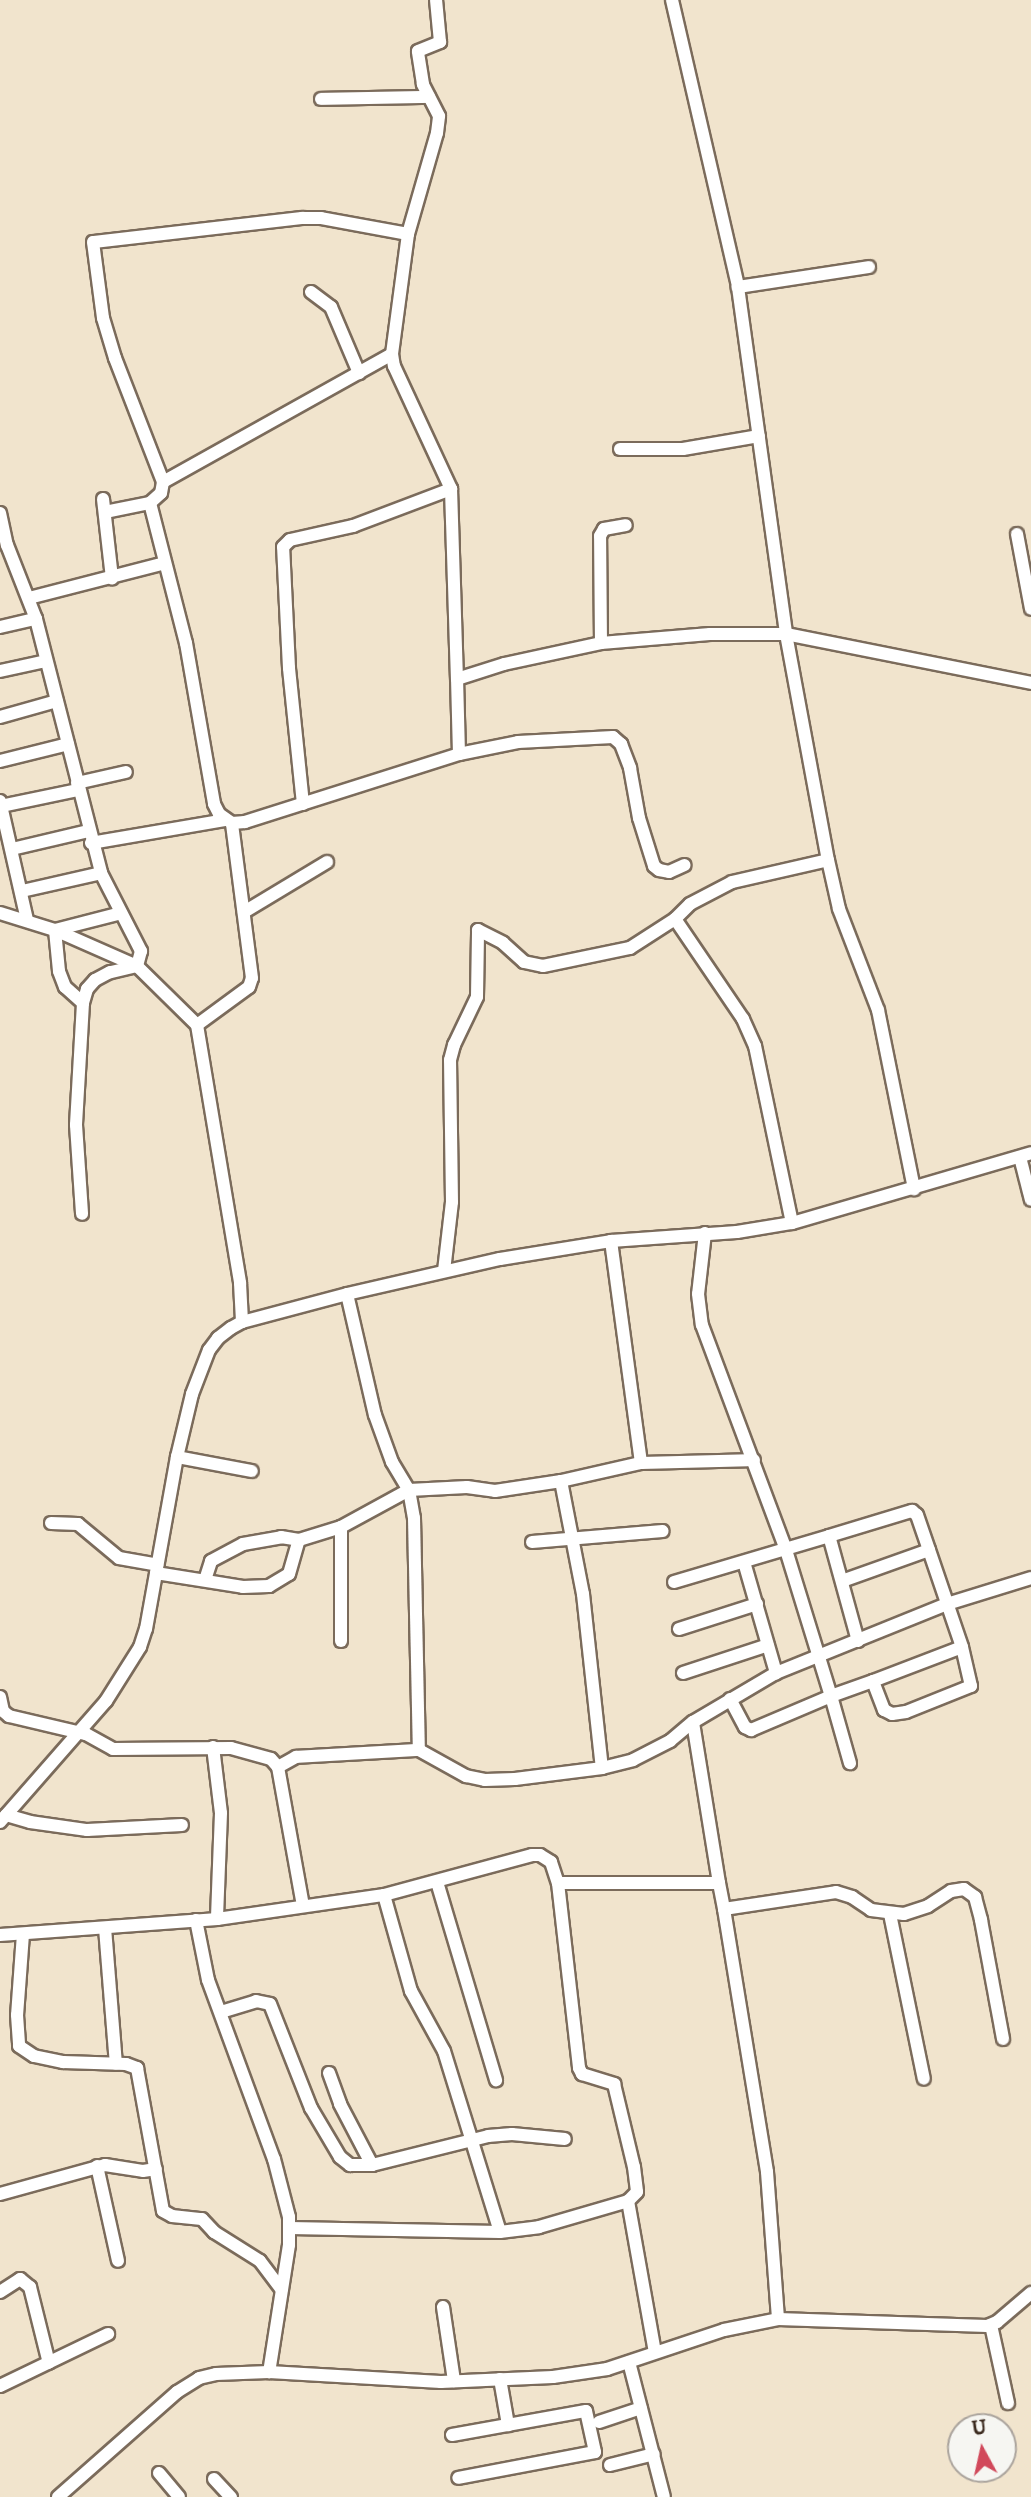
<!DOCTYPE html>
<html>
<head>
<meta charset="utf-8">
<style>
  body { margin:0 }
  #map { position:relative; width:1031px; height:2497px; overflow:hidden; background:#f1e4cd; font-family:"IM FELL DW Pica",serif }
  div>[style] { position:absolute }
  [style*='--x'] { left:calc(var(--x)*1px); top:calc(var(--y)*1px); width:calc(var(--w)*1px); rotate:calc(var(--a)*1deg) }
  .roads { filter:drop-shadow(2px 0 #7b6b5b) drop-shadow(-2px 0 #7b6b5b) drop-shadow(0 2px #7b6b5b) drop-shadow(0 -2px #7b6b5b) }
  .minor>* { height:12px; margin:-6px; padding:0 6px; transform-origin:6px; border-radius:6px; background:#fff }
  span { translate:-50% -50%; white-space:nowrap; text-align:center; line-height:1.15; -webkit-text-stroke:5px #f6f6f2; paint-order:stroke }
  .north { position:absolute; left:947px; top:2413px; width:70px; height:70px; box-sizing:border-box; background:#f6f6f2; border:2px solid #aba49d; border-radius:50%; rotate:352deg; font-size:19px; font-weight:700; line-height:28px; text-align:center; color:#3b2a1e }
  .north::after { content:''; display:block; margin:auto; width:24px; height:32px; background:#d1495b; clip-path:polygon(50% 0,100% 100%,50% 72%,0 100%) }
</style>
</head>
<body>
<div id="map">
  <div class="roads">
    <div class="minor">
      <i style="--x:672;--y:0;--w:294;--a:77"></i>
      <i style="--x:321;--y:99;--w:108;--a:-1.1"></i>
      <i style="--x:408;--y:234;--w:105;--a:-74"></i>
      <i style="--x:437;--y:133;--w:17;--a:-83"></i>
      <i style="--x:439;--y:116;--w:36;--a:-117"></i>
      <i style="--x:423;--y:84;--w:33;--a:-99"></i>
      <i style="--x:418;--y:51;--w:24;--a:-22"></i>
      <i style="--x:440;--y:42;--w:42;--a:-95.4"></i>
      <i style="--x:869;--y:267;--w:133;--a:171.3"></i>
      <i style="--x:738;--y:287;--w:350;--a:82.1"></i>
      <i style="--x:786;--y:634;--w:230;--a:79.5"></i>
      <i style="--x:828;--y:860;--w:50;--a:77.3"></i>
      <i style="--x:839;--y:909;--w:108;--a:68.9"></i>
      <i style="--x:878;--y:1010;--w:183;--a:78.6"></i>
      <i style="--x:311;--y:292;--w:25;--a:37"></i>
      <i style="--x:331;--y:307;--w:72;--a:67"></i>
      <i style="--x:392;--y:354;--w:121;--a:-82.4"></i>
      <i style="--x:408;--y:234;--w:88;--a:-169.6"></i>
      <i style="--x:321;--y:218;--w:19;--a:180"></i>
      <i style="--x:302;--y:218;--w:210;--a:173.4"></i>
      <i style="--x:93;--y:242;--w:77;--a:82.5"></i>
      <i style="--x:103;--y:318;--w:42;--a:73.3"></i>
      <i style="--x:115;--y:358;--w:133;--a:68.8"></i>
      <i style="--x:163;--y:482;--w:262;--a:-29.2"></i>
      <i style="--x:392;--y:354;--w:12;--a:81"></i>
      <i style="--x:394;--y:366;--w:136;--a:65.1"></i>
      <i style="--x:451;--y:489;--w:190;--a:88.2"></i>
      <i style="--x:620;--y:449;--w:63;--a:0"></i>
      <i style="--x:683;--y:449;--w:77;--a:-9.7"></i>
      <i style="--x:163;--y:482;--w:11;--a:100"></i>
      <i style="--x:161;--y:493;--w:15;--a:138"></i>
      <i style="--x:150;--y:503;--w:145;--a:75.6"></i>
      <i style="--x:186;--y:643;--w:163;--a:80.1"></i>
      <i style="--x:214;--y:804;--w:11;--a:63"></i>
      <i style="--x:219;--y:814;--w:16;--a:35"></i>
      <i style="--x:103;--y:499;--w:80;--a:83.5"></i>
      <i style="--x:105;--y:512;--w:46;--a:-11.3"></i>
      <i style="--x:0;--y:513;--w:33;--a:78"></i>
      <i style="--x:7;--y:545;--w:79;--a:68.6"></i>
      <i style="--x:36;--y:619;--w:262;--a:75.6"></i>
      <i style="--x:101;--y:873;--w:88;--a:62.9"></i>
      <i style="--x:141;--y:951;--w:16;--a:105"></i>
      <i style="--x:137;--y:966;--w:28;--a:167"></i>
      <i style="--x:110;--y:972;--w:17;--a:152"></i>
      <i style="--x:95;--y:980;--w:12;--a:132"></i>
      <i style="--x:87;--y:989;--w:15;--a:106"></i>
      <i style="--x:83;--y:1003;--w:122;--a:93.3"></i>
      <i style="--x:76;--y:1125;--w:89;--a:86.1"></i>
      <i style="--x:1017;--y:534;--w:76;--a:79.4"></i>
      <i style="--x:29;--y:598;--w:140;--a:-14.4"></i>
      <i style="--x:0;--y:627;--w:37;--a:-13"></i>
      <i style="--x:601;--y:643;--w:107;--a:-90.5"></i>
      <i style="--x:600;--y:536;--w:8;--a:-60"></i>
      <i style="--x:604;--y:529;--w:22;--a:-10"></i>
      <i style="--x:0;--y:671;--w:47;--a:-12.3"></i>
      <i style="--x:0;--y:717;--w:59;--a:-15.7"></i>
      <i style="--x:459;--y:754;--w:60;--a:-11.5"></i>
      <i style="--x:518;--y:742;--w:95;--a:-3"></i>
      <i style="--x:613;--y:737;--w:11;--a:41"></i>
      <i style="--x:621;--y:744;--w:26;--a:69"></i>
      <i style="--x:630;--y:768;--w:51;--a:79.8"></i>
      <i style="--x:639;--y:818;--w:50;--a:72.6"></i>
      <i style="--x:654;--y:866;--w:6;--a:39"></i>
      <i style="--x:659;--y:870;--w:10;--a:11"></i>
      <i style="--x:669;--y:872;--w:17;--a:-24"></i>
      <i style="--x:0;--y:761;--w:70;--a:-14"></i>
      <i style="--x:77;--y:783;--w:50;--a:-12.7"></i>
      <i style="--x:0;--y:801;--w:122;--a:77.2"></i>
      <i style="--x:303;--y:804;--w:137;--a:-95.9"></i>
      <i style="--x:289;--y:668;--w:121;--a:-92.8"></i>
      <i style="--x:283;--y:547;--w:10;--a:-45"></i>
      <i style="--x:290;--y:540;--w:65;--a:-12.5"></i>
      <i style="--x:353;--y:526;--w:105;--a:-20.7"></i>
      <i style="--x:1;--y:806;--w:79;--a:-11.7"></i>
      <i style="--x:91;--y:843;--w:137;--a:-9.7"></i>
      <i style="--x:12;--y:849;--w:78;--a:-13.3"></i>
      <i style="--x:22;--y:891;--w:81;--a:-12.8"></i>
      <i style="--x:244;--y:912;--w:97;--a:-31.1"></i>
      <i style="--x:0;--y:913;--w:58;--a:17.2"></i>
      <i style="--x:55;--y:930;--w:90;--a:23.7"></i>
      <i style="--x:137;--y:966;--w:84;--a:44.5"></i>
      <i style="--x:197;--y:1025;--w:262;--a:80.5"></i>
      <i style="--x:240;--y:1283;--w:39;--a:87"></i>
      <i style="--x:83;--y:1003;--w:24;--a:-138"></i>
      <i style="--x:65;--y:987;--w:17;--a:-111"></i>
      <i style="--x:59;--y:971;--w:41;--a:-95.6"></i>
      <i style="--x:55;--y:930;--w:68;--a:-14.4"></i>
      <i style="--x:197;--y:1025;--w:64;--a:-36.2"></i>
      <i style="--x:249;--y:987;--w:9;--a:-72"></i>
      <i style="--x:252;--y:978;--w:156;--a:-97.4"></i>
      <i style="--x:232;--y:823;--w:13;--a:-4"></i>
      <i style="--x:245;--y:822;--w:225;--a:-17.6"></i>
      <i style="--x:459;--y:754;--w:75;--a:-91.5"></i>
      <i style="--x:457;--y:679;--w:49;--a:-17.7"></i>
      <i style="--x:504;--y:664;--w:99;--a:-12.2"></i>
      <i style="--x:601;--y:643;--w:109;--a:-4.7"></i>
      <i style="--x:710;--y:634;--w:76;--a:0"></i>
      <i style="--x:786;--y:634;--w:250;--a:11.3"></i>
      <i style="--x:1020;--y:1157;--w:44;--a:75.7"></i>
      <i style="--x:792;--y:1223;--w:181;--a:-101.8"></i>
      <i style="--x:755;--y:1046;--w:30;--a:-114"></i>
      <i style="--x:743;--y:1019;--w:121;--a:-124.2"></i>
      <i style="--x:675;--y:919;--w:21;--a:-45"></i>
      <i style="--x:690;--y:904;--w:47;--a:-27.6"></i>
      <i style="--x:732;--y:882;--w:98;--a:-12.9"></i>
      <i style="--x:705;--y:1233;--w:61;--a:96.5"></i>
      <i style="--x:698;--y:1294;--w:31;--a:83"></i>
      <i style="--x:702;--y:1325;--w:240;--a:69.5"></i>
      <i style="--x:786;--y:1550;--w:153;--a:72.9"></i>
      <i style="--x:831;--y:1696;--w:45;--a:-19.7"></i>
      <i style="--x:611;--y:1241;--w:224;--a:82.3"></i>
      <i style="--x:444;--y:1271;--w:69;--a:-83.4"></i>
      <i style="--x:452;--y:1202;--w:142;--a:-90.8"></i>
      <i style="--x:450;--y:1060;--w:16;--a:-75"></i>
      <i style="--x:454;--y:1045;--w:53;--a:-64.4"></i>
      <i style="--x:477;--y:997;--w:67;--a:-89.1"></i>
      <i style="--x:478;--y:930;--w:28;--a:27"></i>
      <i style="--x:503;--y:943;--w:28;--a:42"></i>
      <i style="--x:524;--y:962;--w:19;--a:12"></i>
      <i style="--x:543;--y:966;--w:89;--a:-11.7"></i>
      <i style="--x:630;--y:948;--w:54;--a:-32.8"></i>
      <i style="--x:347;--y:1294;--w:124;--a:77"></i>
      <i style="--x:375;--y:1415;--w:50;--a:70.1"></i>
      <i style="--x:392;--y:1462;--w:33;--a:59"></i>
      <i style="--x:409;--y:1490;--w:28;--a:80"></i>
      <i style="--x:414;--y:1518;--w:232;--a:88.8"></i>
      <i style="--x:419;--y:1750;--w:54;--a:29"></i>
      <i style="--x:466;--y:1776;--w:19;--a:12"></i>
      <i style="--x:485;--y:1780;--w:30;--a:-2"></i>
      <i style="--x:515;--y:1779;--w:88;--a:-7.2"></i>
      <i style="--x:602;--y:1768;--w:32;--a:-14"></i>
      <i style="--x:633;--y:1760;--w:42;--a:-27.2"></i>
      <i style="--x:670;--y:1741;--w:30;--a:-40"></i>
      <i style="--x:177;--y:1457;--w:76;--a:10.6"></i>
      <i style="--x:561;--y:1481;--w:115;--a:79"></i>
      <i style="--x:583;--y:1594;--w:175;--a:83.8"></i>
      <i style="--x:51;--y:1523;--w:27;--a:2"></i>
      <i style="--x:78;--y:1524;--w:53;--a:39.7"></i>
      <i style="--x:119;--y:1558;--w:39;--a:10"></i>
      <i style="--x:341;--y:1527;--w:114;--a:90"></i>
      <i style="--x:532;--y:1542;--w:131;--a:-4.8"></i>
      <i style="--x:744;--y:1562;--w:116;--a:73.9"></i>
      <i style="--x:156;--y:1573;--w:88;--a:9.1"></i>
      <i style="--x:243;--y:1587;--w:26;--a:-2"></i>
      <i style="--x:269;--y:1586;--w:23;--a:-31"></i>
      <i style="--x:289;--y:1574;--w:35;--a:-74"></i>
      <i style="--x:299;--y:1540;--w:44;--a:-17.2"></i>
      <i style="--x:341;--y:1527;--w:77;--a:-28.6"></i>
      <i style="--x:409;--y:1490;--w:58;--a:-3"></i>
      <i style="--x:467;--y:1487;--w:28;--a:8"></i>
      <i style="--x:495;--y:1491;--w:67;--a:-8.6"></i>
      <i style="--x:561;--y:1481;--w:82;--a:-12.7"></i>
      <i style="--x:641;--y:1463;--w:113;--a:-1.5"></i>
      <i style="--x:205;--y:1580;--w:20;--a:-72"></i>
      <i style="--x:211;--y:1561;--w:36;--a:-28"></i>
      <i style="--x:243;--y:1544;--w:39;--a:-10"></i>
      <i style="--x:281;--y:1537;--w:18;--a:9"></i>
      <i style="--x:842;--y:1581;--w:92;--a:-19.6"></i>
      <i style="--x:674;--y:1582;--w:162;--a:-16.5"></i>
      <i style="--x:679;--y:1629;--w:82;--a:-17.8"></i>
      <i style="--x:858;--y:1641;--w:109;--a:-105.4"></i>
      <i style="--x:829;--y:1536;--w:87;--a:-16.8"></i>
      <i style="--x:912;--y:1511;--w:6;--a:39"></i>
      <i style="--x:917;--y:1515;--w:37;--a:71"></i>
      <i style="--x:929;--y:1550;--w:102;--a:71.2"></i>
      <i style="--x:962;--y:1647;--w:40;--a:77"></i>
      <i style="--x:971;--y:1686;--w:70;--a:158.2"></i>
      <i style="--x:906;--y:1712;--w:14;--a:172"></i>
      <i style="--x:892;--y:1714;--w:9;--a:-153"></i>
      <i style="--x:884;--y:1710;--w:31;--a:-111"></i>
      <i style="--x:873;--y:1681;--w:95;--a:-20.9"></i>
      <i style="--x:683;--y:1673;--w:89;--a:-18.2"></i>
      <i style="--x:0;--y:1697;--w:14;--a:78"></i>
      <i style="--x:3;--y:1711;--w:8;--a:40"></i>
      <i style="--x:9;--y:1716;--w:79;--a:13.2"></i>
      <i style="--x:86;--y:1734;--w:31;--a:29"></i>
      <i style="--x:113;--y:1749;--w:118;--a:-0.5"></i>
      <i style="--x:231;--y:1748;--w:41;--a:15.4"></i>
      <i style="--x:271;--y:1759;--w:11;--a:49"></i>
      <i style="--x:278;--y:1767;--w:141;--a:79.8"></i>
      <i style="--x:730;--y:1699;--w:32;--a:62"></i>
      <i style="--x:745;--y:1727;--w:7;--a:27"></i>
      <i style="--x:751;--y:1730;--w:87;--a:-23"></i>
      <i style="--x:831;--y:1696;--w:70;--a:74.2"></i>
      <i style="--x:213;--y:1747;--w:66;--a:83.1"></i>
      <i style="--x:221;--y:1813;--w:106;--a:92.2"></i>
      <i style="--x:278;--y:1767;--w:21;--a:-29"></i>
      <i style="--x:296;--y:1757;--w:123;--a:-3.3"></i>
      <i style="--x:6;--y:1815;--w:25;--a:16"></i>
      <i style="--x:30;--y:1822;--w:58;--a:8"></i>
      <i style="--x:87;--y:1830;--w:95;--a:-3"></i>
      <i style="--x:0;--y:1822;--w:161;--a:-48.8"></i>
      <i style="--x:106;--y:1701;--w:64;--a:-57.8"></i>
      <i style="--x:140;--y:1647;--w:19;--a:-72"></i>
      <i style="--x:146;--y:1629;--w:175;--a:-79.8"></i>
      <i style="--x:177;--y:1457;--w:65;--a:-76.6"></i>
      <i style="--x:192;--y:1394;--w:47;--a:-68.9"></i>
      <i style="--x:209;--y:1350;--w:15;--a:-53"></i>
      <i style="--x:218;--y:1338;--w:16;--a:-38"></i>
      <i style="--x:231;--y:1328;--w:13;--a:-29"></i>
      <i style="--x:242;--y:1322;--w:109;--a:-14.9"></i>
      <i style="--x:347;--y:1294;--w:157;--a:-12.9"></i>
      <i style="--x:500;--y:1259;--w:112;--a:-9.2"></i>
      <i style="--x:611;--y:1241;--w:126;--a:-4.1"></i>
      <i style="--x:737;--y:1232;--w:56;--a:-9.3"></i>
      <i style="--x:792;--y:1223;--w:249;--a:-16.3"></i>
      <i style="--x:437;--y:1882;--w:207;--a:73.4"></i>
      <i style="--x:558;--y:1883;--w:186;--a:83.5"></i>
      <i style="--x:579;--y:2068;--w:7;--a:63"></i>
      <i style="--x:582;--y:2074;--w:34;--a:17"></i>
      <i style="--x:614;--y:2084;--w:85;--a:76.5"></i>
      <i style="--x:634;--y:2167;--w:25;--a:83"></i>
      <i style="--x:637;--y:2192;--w:13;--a:135"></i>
      <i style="--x:628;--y:2201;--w:153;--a:79.9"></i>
      <i style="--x:719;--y:1883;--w:163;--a:-99.2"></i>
      <i style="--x:693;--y:1722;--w:96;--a:-30.6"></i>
      <i style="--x:776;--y:1673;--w:184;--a:-22"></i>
      <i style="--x:947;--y:1604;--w:88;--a:-17.2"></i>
      <i style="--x:384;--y:1895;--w:100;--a:74.3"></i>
      <i style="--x:411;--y:1991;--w:68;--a:61.2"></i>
      <i style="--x:444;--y:2051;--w:189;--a:72.8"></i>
      <i style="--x:724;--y:1909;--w:266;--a:80.7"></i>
      <i style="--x:767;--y:2172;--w:147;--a:85.7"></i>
      <i style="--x:890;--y:1914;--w:168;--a:78.4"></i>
      <i style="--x:196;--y:1920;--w:61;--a:78.7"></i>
      <i style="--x:208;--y:1980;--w:191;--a:69.8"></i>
      <i style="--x:274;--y:2159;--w:60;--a:75.5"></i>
      <i style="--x:289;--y:2217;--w:28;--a:90"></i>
      <i style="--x:289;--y:2245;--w:129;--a:98.9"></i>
      <i style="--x:105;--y:1928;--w:136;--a:85.4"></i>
      <i style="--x:23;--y:1934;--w:81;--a:94.2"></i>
      <i style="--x:17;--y:2015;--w:31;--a:86"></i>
      <i style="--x:19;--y:2046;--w:18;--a:34"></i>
      <i style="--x:34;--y:2056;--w:30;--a:12"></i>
      <i style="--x:63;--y:2062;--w:63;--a:1.8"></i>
      <i style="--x:126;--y:2064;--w:12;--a:20"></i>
      <i style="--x:137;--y:2068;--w:145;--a:79.7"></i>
      <i style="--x:163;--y:2211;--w:10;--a:29"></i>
      <i style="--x:172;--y:2216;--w:30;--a:6"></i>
      <i style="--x:202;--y:2219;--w:18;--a:47"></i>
      <i style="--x:214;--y:2232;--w:54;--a:32.2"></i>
      <i style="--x:260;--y:2261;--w:36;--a:53"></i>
      <i style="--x:0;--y:1935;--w:218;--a:-4.2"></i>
      <i style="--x:217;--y:1919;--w:169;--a:-8.2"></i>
      <i style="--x:384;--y:1895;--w:153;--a:-15.1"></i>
      <i style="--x:532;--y:1855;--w:8;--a:0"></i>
      <i style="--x:540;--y:1855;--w:13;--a:32"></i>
      <i style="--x:551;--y:1862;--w:22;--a:72"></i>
      <i style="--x:558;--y:1883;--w:161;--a:0"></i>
      <i style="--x:719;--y:1883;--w:26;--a:79"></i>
      <i style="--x:724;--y:1909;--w:113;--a:-8.6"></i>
      <i style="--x:836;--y:1892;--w:17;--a:17"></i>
      <i style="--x:852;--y:1897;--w:23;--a:34"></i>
      <i style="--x:871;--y:1910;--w:33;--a:7"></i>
      <i style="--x:904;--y:1914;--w:25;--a:-18"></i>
      <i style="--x:928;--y:1906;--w:27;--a:-33"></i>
      <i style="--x:951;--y:1891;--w:13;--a:-9"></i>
      <i style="--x:964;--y:1889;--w:14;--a:36"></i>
      <i style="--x:975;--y:1897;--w:24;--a:75"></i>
      <i style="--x:981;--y:1920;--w:121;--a:79.5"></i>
      <i style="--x:221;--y:2012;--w:37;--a:-17"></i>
      <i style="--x:256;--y:2001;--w:14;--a:12"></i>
      <i style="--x:270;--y:2004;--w:112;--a:68.5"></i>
      <i style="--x:311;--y:2108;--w:57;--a:59.4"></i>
      <i style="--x:340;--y:2157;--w:13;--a:39"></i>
      <i style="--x:350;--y:2165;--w:22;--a:0"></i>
      <i style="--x:372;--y:2165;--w:120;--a:-14"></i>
      <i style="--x:488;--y:2136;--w:24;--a:-5"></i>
      <i style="--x:512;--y:2134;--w:53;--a:5.4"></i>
      <i style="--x:329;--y:2073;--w:33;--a:70"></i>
      <i style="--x:340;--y:2104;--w:69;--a:62.3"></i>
      <i style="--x:97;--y:2166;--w:97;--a:77.5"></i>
      <i style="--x:0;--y:2194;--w:109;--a:-15.4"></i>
      <i style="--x:105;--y:2165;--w:38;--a:9"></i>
      <i style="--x:143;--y:2171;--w:13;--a:-9"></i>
      <i style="--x:290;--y:2228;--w:210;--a:1.1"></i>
      <i style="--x:500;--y:2232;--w:39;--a:-7"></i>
      <i style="--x:539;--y:2227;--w:93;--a:-16.3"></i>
      <i style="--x:0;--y:2292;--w:24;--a:-33"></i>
      <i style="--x:20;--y:2279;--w:13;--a:39"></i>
      <i style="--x:30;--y:2287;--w:78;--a:76"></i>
      <i style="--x:443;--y:2307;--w:75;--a:81.5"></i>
      <i style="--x:991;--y:2325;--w:80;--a:77.7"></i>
      <i style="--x:629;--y:2362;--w:139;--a:75.5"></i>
      <i style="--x:500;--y:2379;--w:47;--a:80.1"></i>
      <i style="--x:0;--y:2386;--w:120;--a:-25.7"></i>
      <i style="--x:599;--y:2422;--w:44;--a:-18.4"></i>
      <i style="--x:452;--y:2435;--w:136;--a:-10.2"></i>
      <i style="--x:586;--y:2411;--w:42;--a:77.6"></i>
      <i style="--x:595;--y:2452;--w:139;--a:169.3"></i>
      <i style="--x:610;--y:2465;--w:45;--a:-14"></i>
      <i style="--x:159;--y:2473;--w:31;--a:50"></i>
      <i style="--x:214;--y:2479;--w:25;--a:47"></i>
      <i style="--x:58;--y:2497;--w:159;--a:-41.4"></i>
      <i style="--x:177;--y:2392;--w:26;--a:-32"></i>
      <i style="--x:199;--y:2378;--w:17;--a:-13"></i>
      <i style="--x:216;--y:2374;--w:53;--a:-2.2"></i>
      <i style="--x:269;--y:2372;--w:172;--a:3.3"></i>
      <i style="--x:441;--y:2382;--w:112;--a:-2.6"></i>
      <i style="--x:553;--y:2377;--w:55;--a:-8.4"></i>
      <i style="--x:607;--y:2369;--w:123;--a:-18.4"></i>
      <i style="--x:724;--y:2330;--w:55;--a:-11.5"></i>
      <i style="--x:778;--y:2319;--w:209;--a:1.9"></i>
      <i style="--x:987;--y:2326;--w:11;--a:-22"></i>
      <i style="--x:997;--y:2322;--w:45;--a:-40.5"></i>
    </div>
  </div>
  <div class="north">U</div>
</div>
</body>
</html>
